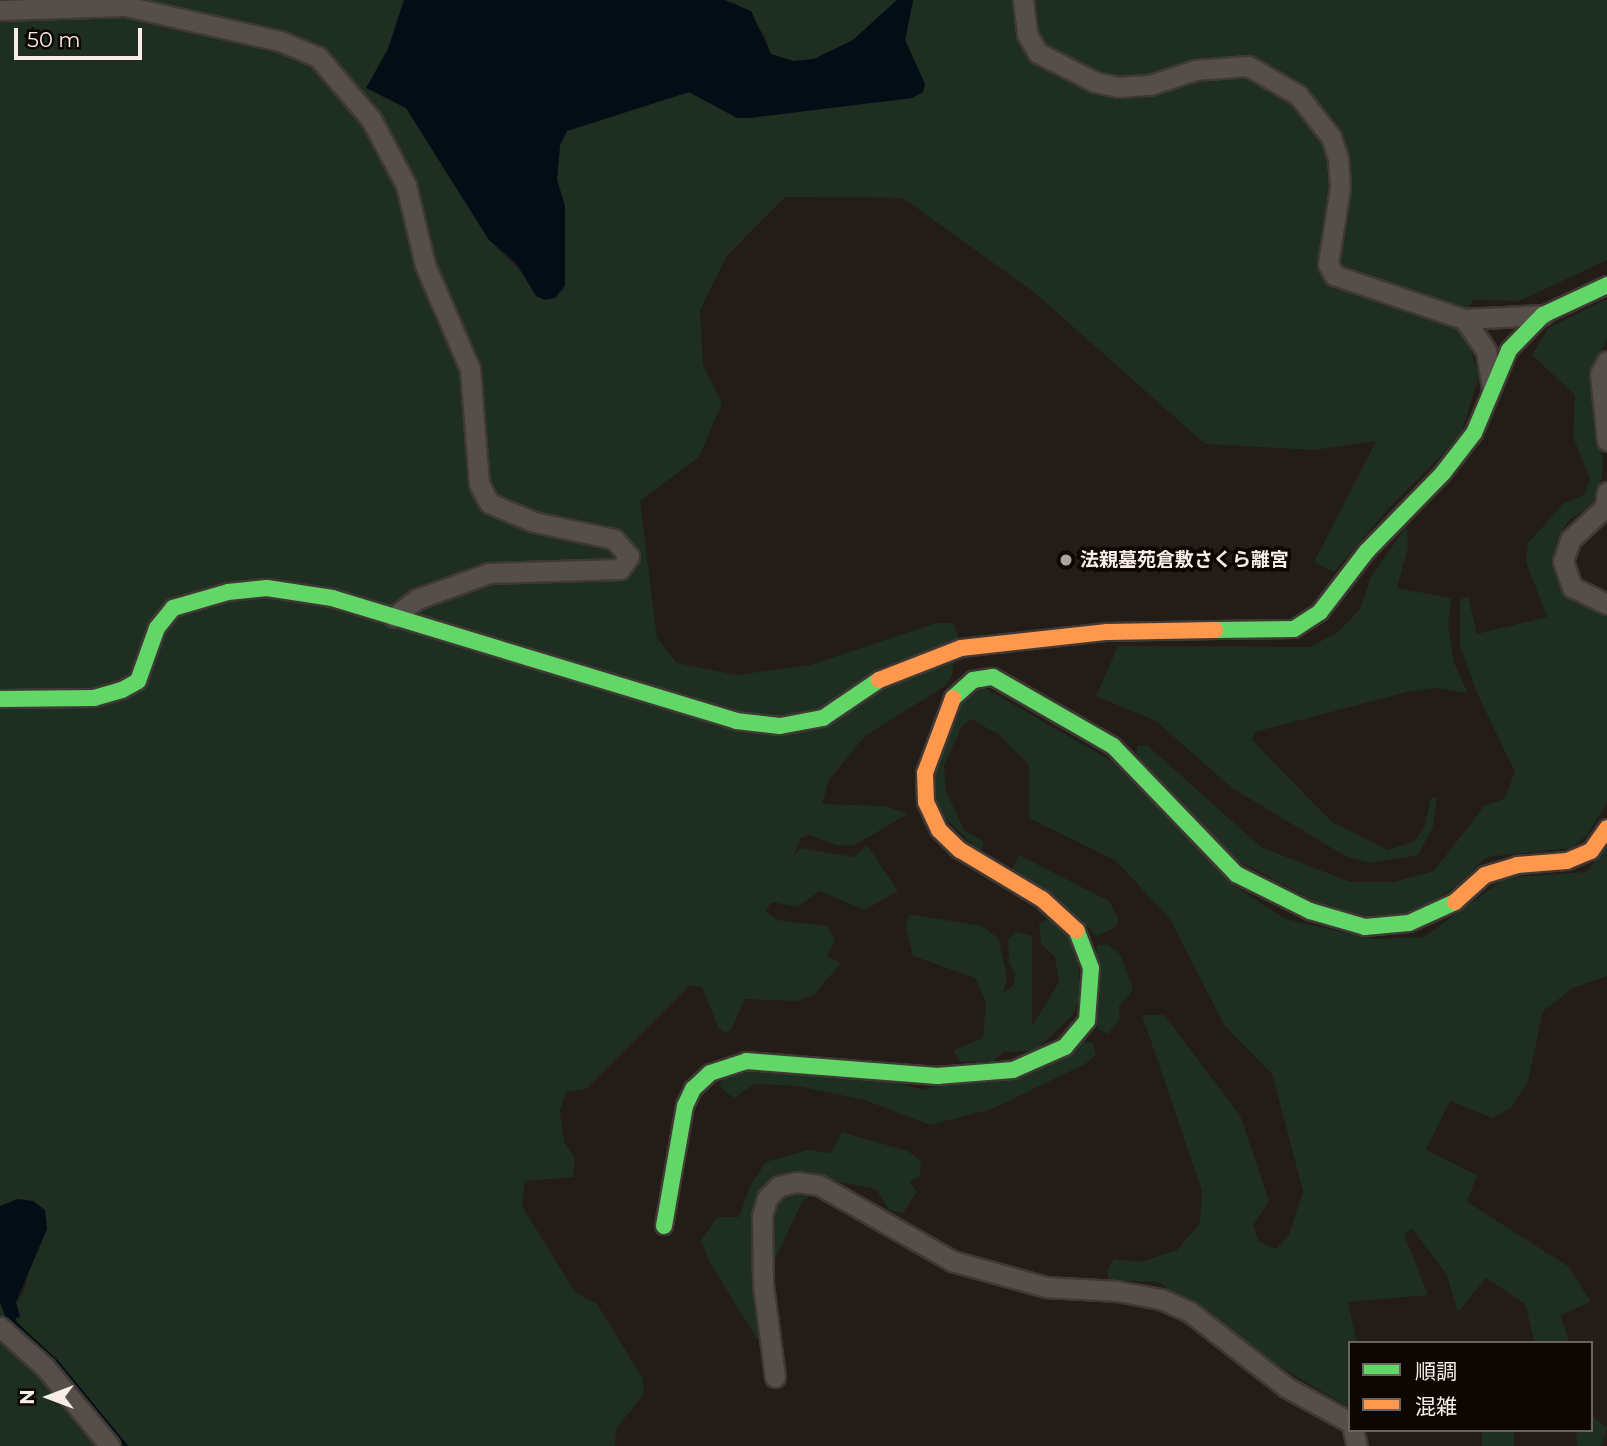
<!DOCTYPE html>
<html>
<head>
<meta charset="utf-8">
<style>
  body { margin:0 }
  #map { position:relative; width:1607px; height:1446px; overflow:hidden; background:#231c17; font-family:Montserrat,"Noto Sans JP",sans-serif }
  div>[style] { position:absolute }
  [style*='--x'] { left:calc(var(--x)*1px); top:calc(var(--y)*1px); width:calc(var(--w)*1px); rotate:calc(var(--a)*1deg) }
  .green>* { inset:0; background:#1e2e21; transform-origin:0 0 }
  .water>* { inset:0; background:#030d16 }
  .stream>* { height:5px; margin:-2.5px; padding:0 2.5px; transform-origin:2.5px; border-radius:2.5px; background:#030d16 }
  .roads { filter:drop-shadow(2px 0 #3f3935) drop-shadow(-2px 0 #3f3935) drop-shadow(0 2px #3f3935) drop-shadow(0 -2px #3f3935) }
  .street>* { height:19px; margin:-9.5px; padding:0 9.5px; transform-origin:9.5px; border-radius:9.5px; background:#564e4a }
  .fast>* { height:16px; margin:-8px; padding:0 8px; transform-origin:8px; border-radius:8px; background:#63d668 }
  .slow>* { height:16px; margin:-8px; padding:0 8px; transform-origin:8px; border-radius:8px; background:#ff974d }
  .dots>* { width:19px; height:19px; translate:-50% -50%; box-sizing:border-box; border:4px solid #0d0704; border-radius:50% }
  span { translate:-50% -50%; white-space:nowrap; text-align:center; line-height:1.15; -webkit-text-stroke:7px #0d0704; paint-order:stroke }
  .poi-label { font-size:19px; color:#f8eee7; font-weight:700 }
  .left { translate:0 -50%; text-align:left }
  .legend { position:absolute; left:1348px; top:1341px; width:245px; height:91px; box-sizing:border-box; background:#0d0704; border:2px solid #6b635f; margin:0; padding:9px 12px; list-style:none; font-size:21px; color:#f8eee7 }
  .legend li { display:flex; align-items:center; gap:14px; height:35px }
  .legend b { width:35px; border:2px solid #6b635f }
  .north { position:absolute; left:14px; top:1362px; width:70px; height:70px; -webkit-text-stroke:5px #0d0704; paint-order:stroke; rotate:270deg; font-size:19px; font-weight:700; line-height:28px; text-align:center; color:#f8eee7 }
  .north::after { content:''; display:block; margin:auto; width:24px; height:32px; background:#f8eee7; clip-path:polygon(50% 0,100% 100%,50% 72%,0 100%) }
  .scale { position:absolute; left:14px; top:28px; width:128px; height:32px; box-sizing:border-box; border:4px solid #f8eee7; border-top:0; padding-left:9px; font-size:21px; line-height:24px; white-space:nowrap; color:#f8eee7; -webkit-text-stroke:5px #0d0704; paint-order:stroke }
</style>
</head>
<body>
<div id="map">
  <div class="green">
    <i style="clip-path:polygon(0 0,404px 0,388px 49px,367px 88px,406px 108px,489px 240px,525px 275px,565px 206px,557px 180px,560px 145px,567px 131px,689px 92px,738px 118px,912px 98px,925px 84px,905px 40px,913px 0,1607px 0,1607px 260px,1519px 301px,1473px 300px,1457px 327px,1470px 347px,1479px 377px,1460px 437px,1388px 509px,1334px 572px,1314px 562px,1376px 441px,1314px 450px,1205px 444px,1035px 293px,903px 198px,785px 197px,727px 256px,700px 310px,703px 365px,722px 403px,699px 457px,640px 501px,657px 638px,677px 663px,737px 675px,810px 665px,936px 623px,953px 623px,958px 636px,952px 676px,945px 686px,865px 736px,829px 780px,822px 804px,885px 806px,908px 814px,853px 846px,836px 845px,809px 835px,801px 838px,793px 857px,800px 848px,854px 857px,867px 845px,898px 891px,865px 910px,819px 891px,798px 907px,772px 902px,765px 911px,777px 920px,828px 926px,835px 940px,827px 956px,841px 963px,814px 995px,796px 1001px,745px 999px,731px 1030px,725px 1033px,719px 1029px,702px 987px,690px 985px,586px 1089px,566px 1092px,560px 1111px,564px 1142px,575px 1158px,573px 1177px,525px 1181px,522px 1206px,575px 1292px,597px 1304px,643px 1379px,644px 1394px,616px 1429px,615px 1446px,0 1446px,0 1302px,16px 1302px,24px 1292px,32px 1258px,47px 1229px,18px 1199px,0 1206px)"></i>
    <i style="clip-path:polygon(724px 0,897px 0,853px 40px,814px 59px,792px 61px,770px 54px,765px 35px,736px 3px)"></i>
    <i style="clip-path:polygon(1607px 299px,1607px 338px,1593px 374px,1603px 467px,1599px 489px,1591px 506px,1569px 520px,1557px 540px,1553px 568px,1560px 588px,1574px 602px,1607px 612px,1607px 803px,1587px 835px,1572px 848px,1487px 857px,1455px 887px,1427px 905px,1399px 915px,1367px 916px,1326px 907px,1229px 856px,1136px 757px,1137px 746px,1147px 745px,1261px 847px,1350px 882px,1393px 882px,1434px 871px,1485px 805px,1504px 799px,1515px 772px,1476px 691px,1460px 645px,1460px 600px,1468px 596px,1477px 634px,1547px 617px,1526px 562px,1528px 543px,1563px 504px,1584px 495px,1590px 478px,1573px 437px,1575px 395px,1532px 355px,1548px 328px)"></i>
    <i style="clip-path:polygon(1407px 525px,1408px 548px,1397px 588px,1451px 598px,1448px 625px,1454px 663px,1468px 693px,1437px 688px,1407px 692px,1255px 732px,1252px 740px,1332px 822px,1388px 850px,1415px 841px,1424px 828px,1431px 798px,1437px 797px,1433px 827px,1418px 855px,1371px 863px,1345px 856px,1232px 788px,1156px 721px,1096px 696px,1118px 646px,1310px 647px,1338px 632px,1360px 609px,1371px 577px)"></i>
    <i style="clip-path:polygon(980px 685px,1122px 767px,1230px 883px,1286px 919px,1372px 939px,1424px 937px,1507px 877px,1586px 872px,1607px 848px,1607px 976px,1573px 988px,1543px 1011px,1528px 1081px,1511px 1108px,1492px 1118px,1450px 1101px,1426px 1150px,1477px 1175px,1467px 1202px,1568px 1266px,1591px 1302px,1561px 1315px,1569px 1343px,1535px 1343px,1525px 1304px,1486px 1278px,1458px 1312px,1446px 1273px,1412px 1229px,1404px 1234px,1428px 1295px,1348px 1302px,1357px 1343px,1350px 1343px,1350px 1408px,1282px 1368px,1158px 1282px,1109px 1280px,1107px 1270px,1114px 1259px,1140px 1262px,1177px 1250px,1200px 1223px,1202px 1191px,1142px 1015px,1164px 1015px,1240px 1115px,1269px 1201px,1253px 1225px,1259px 1242px,1276px 1249px,1289px 1235px,1303px 1191px,1272px 1074px,1224px 1025px,1170px 919px,1116px 861px,1029px 818px,1029px 765px,998px 734px,971px 719px,962px 726px,944px 766px,946px 791px,964px 830px,984px 842px,981px 852px,942px 815px,931px 781px,963px 697px)"></i>
    <i style="clip-path:polygon(1019px 855px,1109px 901px,1119px 920px,1115px 928px,1097px 936px,1069px 910px,1011px 871px)"></i>
    <i style="clip-path:polygon(909px 914px,982px 926px,998px 938px,1007px 976px,1004px 992px,1013px 986px,1015px 974px,1009px 962px,1008px 939px,1016px 932px,1032px 936px,1032px 1026px,1059px 982px,1055px 957px,1041px 944px,1039px 924px,1052px 916px,1077px 948px,1081px 994px,1073px 1015px,1035px 1051px,1004px 1052px,994px 1061px,960px 1062px,953px 1050px,983px 1038px,986px 1002px,975px 978px,913px 956px,906px 928px)"></i>
    <i style="clip-path:polygon(1107px 944px,1121px 955px,1133px 990px,1119px 1006px,1120px 1019px,1108px 1034px,1098px 1029px,1096px 1019px,1097px 946px)"></i>
    <i style="clip-path:polygon(1083px 1041px,1093px 1043px,1096px 1055px,1085px 1064px,992px 1109px,930px 1125px,865px 1100px,797px 1086px,754px 1084px,734px 1098px,720px 1087px,723px 1079px,749px 1071px,864px 1075px,924px 1090px)"></i>
    <i style="clip-path:polygon(842px 1132px,908px 1151px,921px 1161px,920px 1176px,910px 1182px,917px 1192px,903px 1213px,889px 1210px,876px 1189px,830px 1180px,802px 1202px,770px 1270px,763px 1338px,757px 1339px,709px 1261px,701px 1240px,717px 1217px,739px 1217px,750px 1186px,766px 1162px,808px 1150px,831px 1153px)"></i>
    <i style="clip-path:polygon(1591px 1416px,1607px 1427px,1603px 1442px,1600px 1446px,1577px 1446px,1576px 1430px,1591px 1430px)"></i>
    <i style="left:1482px;top:1430px;width:32px;height:16px"></i>
  </div>
  <div class="water">
    <i style="clip-path:polygon(404px 0,724px 0,751px 11px,771px 54px,793px 61px,814px 59px,853px 40px,897px 0,913px 0,905px 40px,925px 84px,923px 92px,912px 98px,749px 118px,737px 118px,689px 92px,567px 131px,560px 145px,557px 180px,565px 206px,565px 286px,555px 298px,545px 300px,536px 296px,516px 263px,489px 240px,406px 108px,366px 88px,388px 49px)"></i>
    <i style="clip-path:polygon(18px 1199px,33px 1201px,45px 1210px,47px 1229px,16px 1302px,20px 1317px,7px 1321px,0 1302px,0 1206px)"></i>
  </div>
  <div class="stream">
    <i style="--x:12;--y:1314;--w:9;--a:77"></i>
    <i style="--x:14;--y:1323;--w:57;--a:42.9"></i>
    <i style="--x:56;--y:1362;--w:109;--a:50.6"></i>
  </div>
  <div class="roads">
    <div class="street">
      <i style="--x:1023;--y:0;--w:34;--a:83"></i>
      <i style="--x:1027;--y:34;--w:22;--a:60"></i>
      <i style="--x:1038;--y:53;--w:64;--a:27"></i>
      <i style="--x:1095;--y:82;--w:24;--a:12"></i>
      <i style="--x:1118;--y:87;--w:32;--a:-4"></i>
      <i style="--x:1150;--y:85;--w:47;--a:-18.4"></i>
      <i style="--x:1195;--y:70;--w:53;--a:-4.3"></i>
      <i style="--x:1248;--y:66;--w:58;--a:30.1"></i>
      <i style="--x:1298;--y:95;--w:53;--a:51.8"></i>
      <i style="--x:1331;--y:137;--w:22;--a:72"></i>
      <i style="--x:1338;--y:158;--w:30;--a:86"></i>
      <i style="--x:1340;--y:188;--w:77;--a:99"></i>
      <i style="--x:1328;--y:264;--w:13;--a:61"></i>
      <i style="--x:1334;--y:275;--w:137;--a:18.7"></i>
      <i style="--x:1464;--y:319;--w:79;--a:-2.9"></i>
      <i style="--x:0;--y:10;--w:125;--a:-1.8"></i>
      <i style="--x:125;--y:6;--w:159;--a:12.7"></i>
      <i style="--x:280;--y:41;--w:41;--a:22.8"></i>
      <i style="--x:318;--y:57;--w:82;--a:49.5"></i>
      <i style="--x:371;--y:119;--w:75;--a:62.1"></i>
      <i style="--x:406;--y:185;--w:82;--a:76.6"></i>
      <i style="--x:425;--y:265;--w:113;--a:66.6"></i>
      <i style="--x:470;--y:369;--w:115;--a:85.5"></i>
      <i style="--x:479;--y:484;--w:21;--a:62"></i>
      <i style="--x:489;--y:503;--w:49;--a:22.9"></i>
      <i style="--x:534;--y:522;--w:82;--a:12"></i>
      <i style="--x:614;--y:539;--w:23;--a:49"></i>
      <i style="--x:629;--y:556;--w:16;--a:125"></i>
      <i style="--x:620;--y:569;--w:131;--a:178.3"></i>
      <i style="--x:489;--y:573;--w:77;--a:160.1"></i>
      <i style="--x:417;--y:599;--w:29;--a:142"></i>
      <i style="--x:1464;--y:319;--w:39;--a:55"></i>
      <i style="--x:1486;--y:351;--w:36;--a:81"></i>
      <i style="--x:1607;--y:361;--w:15;--a:118"></i>
      <i style="--x:1600;--y:374;--w:67;--a:84"></i>
      <i style="--x:1607;--y:492;--w:15;--a:98"></i>
      <i style="--x:1605;--y:507;--w:48;--a:136.7"></i>
      <i style="--x:1570;--y:540;--w:22;--a:108"></i>
      <i style="--x:1563;--y:561;--w:28;--a:71"></i>
      <i style="--x:1572;--y:587;--w:39;--a:26"></i>
      <i style="--x:0;--y:1327;--w:60;--a:41.6"></i>
      <i style="--x:45;--y:1367;--w:102;--a:50.6"></i>
      <i style="--x:775;--y:1377;--w:94;--a:-97.4"></i>
      <i style="--x:763;--y:1284;--w:68;--a:-90.8"></i>
      <i style="--x:762;--y:1216;--w:19;--a:-74"></i>
      <i style="--x:767;--y:1198;--w:17;--a:-45"></i>
      <i style="--x:779;--y:1186;--w:18;--a:-13"></i>
      <i style="--x:797;--y:1182;--w:22;--a:8"></i>
      <i style="--x:819;--y:1185;--w:153;--a:29.7"></i>
      <i style="--x:952;--y:1261;--w:98;--a:15.5"></i>
      <i style="--x:1046;--y:1287;--w:71;--a:3.2"></i>
      <i style="--x:1117;--y:1291;--w:45;--a:10.3"></i>
      <i style="--x:1161;--y:1299;--w:32;--a:24"></i>
      <i style="--x:1190;--y:1312;--w:122;--a:38"></i>
      <i style="--x:1286;--y:1387;--w:73;--a:28.7"></i>
      <i style="--x:1353;--y:1430;--w:16;--a:76"></i>
    </div>
    <div class="fast">
      <i style="--x:1215;--y:630;--w:79;--a:-0.7"></i>
      <i style="--x:1294;--y:629;--w:31;--a:-33"></i>
      <i style="--x:1320;--y:612;--w:77;--a:-52.4"></i>
      <i style="--x:1367;--y:551;--w:109;--a:-45.7"></i>
      <i style="--x:1443;--y:473;--w:51;--a:-52.2"></i>
      <i style="--x:1474;--y:433;--w:90;--a:-67.1"></i>
      <i style="--x:1509;--y:350;--w:49;--a:-45.8"></i>
      <i style="--x:1543;--y:315;--w:71;--a:-25.1"></i>
      <i style="--x:953;--y:698;--w:27;--a:-42"></i>
      <i style="--x:973;--y:680;--w:20;--a:-9"></i>
      <i style="--x:993;--y:677;--w:138;--a:29.9"></i>
      <i style="--x:1113;--y:746;--w:178;--a:46.1"></i>
      <i style="--x:1236;--y:874;--w:83;--a:26.6"></i>
      <i style="--x:1310;--y:911;--w:57;--a:16.2"></i>
      <i style="--x:1365;--y:927;--w:44;--a:-5.2"></i>
      <i style="--x:1409;--y:923;--w:51;--a:-24.5"></i>
      <i style="--x:0;--y:699;--w:94;--a:-0.6"></i>
      <i style="--x:94;--y:698;--w:29;--a:-16"></i>
      <i style="--x:122;--y:690;--w:18;--a:-29"></i>
      <i style="--x:138;--y:681;--w:56;--a:-70.3"></i>
      <i style="--x:157;--y:628;--w:26;--a:-51"></i>
      <i style="--x:173;--y:608;--w:57;--a:-16.2"></i>
      <i style="--x:228;--y:592;--w:39;--a:-6"></i>
      <i style="--x:267;--y:588;--w:66;--a:8.7"></i>
      <i style="--x:332;--y:598;--w:422;--a:16.9"></i>
      <i style="--x:736;--y:721;--w:44;--a:6.5"></i>
      <i style="--x:780;--y:726;--w:44;--a:-10.5"></i>
      <i style="--x:823;--y:718;--w:68;--a:-34.2"></i>
      <i style="--x:664;--y:1226;--w:122;--a:-80.1"></i>
      <i style="--x:685;--y:1106;--w:19;--a:-65"></i>
      <i style="--x:693;--y:1089;--w:23;--a:-43"></i>
      <i style="--x:710;--y:1073;--w:38;--a:-18"></i>
      <i style="--x:746;--y:1061;--w:192;--a:4.5"></i>
      <i style="--x:937;--y:1076;--w:76;--a:-4.5"></i>
      <i style="--x:1013;--y:1070;--w:57;--a:-23.9"></i>
      <i style="--x:1065;--y:1047;--w:34;--a:-50"></i>
      <i style="--x:1087;--y:1021;--w:53;--a:-85.7"></i>
      <i style="--x:1091;--y:968;--w:40;--a:-111"></i>
    </div>
    <div class="slow">
      <i style="--x:879;--y:680;--w:88;--a:-21.3"></i>
      <i style="--x:961;--y:648;--w:147;--a:-6.3"></i>
      <i style="--x:1107;--y:632;--w:108;--a:-1.1"></i>
      <i style="--x:953;--y:698;--w:80;--a:110.5"></i>
      <i style="--x:925;--y:773;--w:29;--a:88"></i>
      <i style="--x:926;--y:802;--w:31;--a:65"></i>
      <i style="--x:939;--y:830;--w:29;--a:44"></i>
      <i style="--x:960;--y:850;--w:96;--a:30.9"></i>
      <i style="--x:1042;--y:899;--w:47;--a:42.4"></i>
      <i style="--x:1455;--y:902;--w:40;--a:-42"></i>
      <i style="--x:1485;--y:875;--w:34;--a:-17"></i>
      <i style="--x:1517;--y:865;--w:50;--a:-4.6"></i>
      <i style="--x:1567;--y:861;--w:26;--a:-23"></i>
      <i style="--x:1591;--y:851;--w:28;--a:-55"></i>
    </div>
  </div>
  <div class="dots">
    <i style="left:1066px;top:560px;background:#ada49e"></i>
  </div>
  <div class="poi-label">
    <span class="left" style="left:1080px;top:560px">法親墓苑倉敷さくら離宮</span>
  </div>
  <ul class="legend">
  <li><b style="height:9px;background:#63d668"></b>順調</li>
  <li><b style="height:9px;background:#ff974d"></b>混雑</li>
  </ul>
  <div class="north">N</div>
  <div class="scale">50 m</div>
</div>
</body>
</html>
